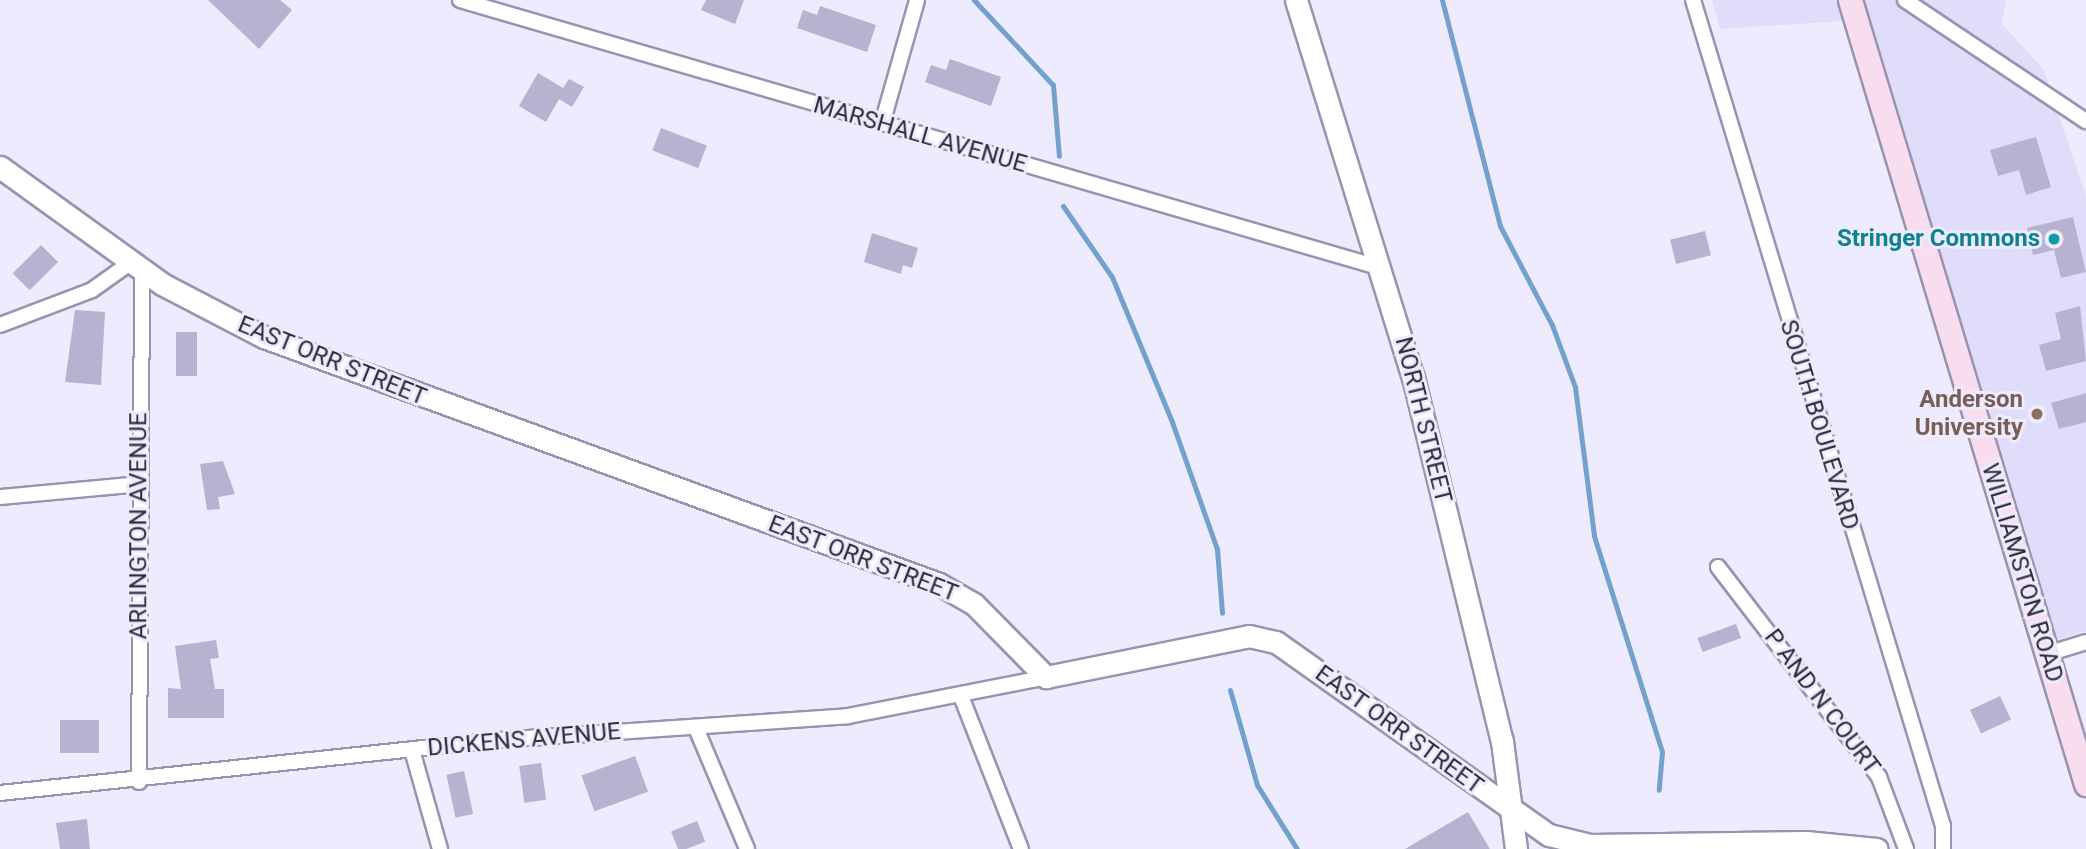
<!DOCTYPE html>
<html>
<head>
<meta charset="utf-8">
<style>
  body { margin:0 }
  #map { position:relative; width:2086px; height:849px; overflow:hidden; background:#edebfd; font-family:Roboto,sans-serif }
  div>[style] { position:absolute }
  [style*='--x'] { left:calc(var(--x)*1px); top:calc(var(--y)*1px); width:calc(var(--w)*1px); rotate:calc(var(--a)*1deg) }
  .built>* { inset:0; background:#e0ddfb }
  .stream>* { height:5px; margin:-2.5px; padding:0 2.5px; transform-origin:2.5px; border-radius:2.5px; background:#73a1ce }
  .building>* { inset:0; background:#b6b2cf; transform-origin:0 0 }
  .roads { filter:drop-shadow(2px 0 #9894b0) drop-shadow(-2px 0 #9894b0) drop-shadow(0 2px #9894b0) drop-shadow(0 -2px #9894b0) }
  .street>* { height:14px; margin:-7px; padding:0 7px; transform-origin:7px; border-radius:7px; background:#fff }
  .secondary>* { height:21px; margin:-10.5px; padding:0 10.5px; transform-origin:10.5px; border-radius:10.5px; background:#fff }
  .primary>* { height:23px; margin:-11.5px; padding:0 11.5px; transform-origin:11.5px; border-radius:11.5px; background:#f8ddef }
  .dots>* { width:19px; height:19px; translate:-50% -50%; box-sizing:border-box; border:4px solid #edebfd; border-radius:50% }
  span { translate:-50% -50%; white-space:nowrap; text-align:center; line-height:1.15; -webkit-text-stroke:6px #edebfd; paint-order:stroke }
  .street-label { font-size:24px; color:#2e2c37 }
  .culture-label { font-size:24px; color:#0d838f; font-weight:700 }
  .right { translate:-100% -50%; text-align:right }
  .education-label { font-size:24px; color:#785e54; font-weight:700 }
</style>
</head>
<body>
<div id="map">
  <div class="built">
    <i style="clip-path:polygon(1712px 0,2006px 0,2002px 24px,2044px 70px,2086px 197px,2086px 631px,2056px 640px,1871px 19px,1720px 29px)"></i>
  </div>
  <div class="stream">
    <i style="--x:974;--y:0;--w:116;--a:47.1"></i>
    <i style="--x:1053;--y:85;--w:71;--a:85.2"></i>
    <i style="--x:1442;--y:0;--w:233;--a:75.6"></i>
    <i style="--x:1500;--y:226;--w:112;--a:62.3"></i>
    <i style="--x:1552;--y:325;--w:66;--a:69.6"></i>
    <i style="--x:1575;--y:387;--w:150;--a:82.7"></i>
    <i style="--x:1594;--y:536;--w:226;--a:72.5"></i>
    <i style="--x:1662;--y:752;--w:38;--a:95"></i>
    <i style="--x:1063;--y:206;--w:86;--a:55.4"></i>
    <i style="--x:1112;--y:277;--w:157;--a:67.5"></i>
    <i style="--x:1172;--y:422;--w:135;--a:70.5"></i>
    <i style="--x:1217;--y:549;--w:64;--a:85.5"></i>
    <i style="--x:1230;--y:690;--w:99;--a:74.1"></i>
    <i style="--x:1257;--y:785;--w:75;--a:58"></i>
  </div>
  <div class="building">
    <i style="clip-path:polygon(208px 0,280px 0,292px 10px,259px 49px)"></i>
    <i style="clip-path:polygon(706px 0,744px 0,735px 24px,701px 10px)"></i>
    <i style="clip-path:polygon(820px 6px,876px 25px,867px 52px,797px 28px,803px 10px,817px 15px)"></i>
    <i style="clip-path:polygon(950px 59px,1001px 77px,991px 106px,925px 82px,931px 65px,946px 70px)"></i>
    <i style="clip-path:polygon(538px 73px,563px 88px,569px 79px,584px 87px,572px 107px,559px 99px,546px 122px,519px 106px)"></i>
    <i style="left:661px;top:128px;width:49px;height:24px;rotate:21deg"></i>
    <i style="clip-path:polygon(2036px 137px,2051px 187px,2026px 195px,2019px 170px,1998px 176px,1990px 150px)"></i>
    <i style="clip-path:polygon(2073px 217px,2086px 272px,2061px 278px,2054px 250px,2033px 255px,2027px 228px)"></i>
    <i style="left:1705px;top:231px;width:25px;height:36px;rotate:76deg"></i>
    <i style="clip-path:polygon(872px 233px,918px 248px,912px 268px,903px 265px,901px 274px,864px 262px)"></i>
    <i style="left:41px;top:245px;width:24px;height:40px;rotate:45deg"></i>
    <i style="clip-path:polygon(2080px 306px,2086px 361px,2046px 371px,2039px 345px,2061px 339px,2055px 313px)"></i>
    <i style="clip-path:polygon(75px 310px,105px 312px,101px 385px,65px 382px)"></i>
    <i style="left:176px;top:332px;width:21px;height:44px"></i>
    <i style="clip-path:polygon(2086px 393px,2086px 422px,2059px 429px,2051px 403px)"></i>
    <i style="clip-path:polygon(223px 461px,235px 494px,218px 497px,220px 509px,207px 510px,200px 464px)"></i>
    <i style="left:1736px;top:624px;width:15px;height:41px;rotate:70deg"></i>
    <i style="clip-path:polygon(216px 640px,219px 658px,210px 659px,215px 689px,224px 689px,224px 718px,168px 718px,168px 688px,181px 689px,175px 646px)"></i>
    <i style="left:2000px;top:696px;width:26px;height:33px;rotate:65deg"></i>
    <i style="left:60px;top:720px;width:39px;height:33px"></i>
    <i style="left:635px;top:756px;width:38px;height:57px;rotate:70deg"></i>
    <i style="left:541px;top:763px;width:37px;height:22px;rotate:82deg"></i>
    <i style="left:464px;top:771px;width:44px;height:18px;rotate:78deg"></i>
    <i style="clip-path:polygon(1468px 812px,1490px 849px,1405px 849px)"></i>
    <i style="clip-path:polygon(87px 819px,90px 849px,60px 849px,56px 823px)"></i>
    <i style="left:697px;top:821px;width:22px;height:28px;rotate:68deg"></i>
  </div>
  <div class="roads">
    <div class="street">
      <i style="--x:460;--y:0;--w:959;--a:16.22"></i>
      <i style="--x:1693;--y:0;--w:863;--a:73.16"></i>
      <i style="--x:1943;--y:826;--w:23;--a:90"></i>
      <i style="--x:1905;--y:0;--w:218;--a:33.8"></i>
      <i style="--x:882;--y:124;--w:129;--a:-74.2"></i>
      <i style="--x:0;--y:325;--w:98;--a:-20.8"></i>
      <i style="--x:92;--y:290;--w:47;--a:-35.4"></i>
      <i style="--x:0;--y:497;--w:140;--a:-5.3"></i>
      <i style="--x:1718;--y:567;--w:265;--a:52.5"></i>
      <i style="--x:1879;--y:777;--w:77;--a:69.4"></i>
      <i style="--x:2047;--y:654;--w:41;--a:-17.1"></i>
      <i style="--x:961;--y:696;--w:164;--a:68.6"></i>
      <i style="--x:696;--y:728;--w:131;--a:67.1"></i>
      <i style="--x:412;--y:750;--w:103;--a:74.2"></i>
      <i style="--x:139;--y:782;--w:511;--a:-89.66"></i>
      <i style="--x:0;--y:793;--w:501;--a:-6.07"></i>
      <i style="--x:498;--y:740;--w:351;--a:-3.9"></i>
      <i style="--x:848;--y:716;--w:202;--a:-11.1"></i>
    </div>
    <div class="secondary">
      <i style="--x:1296;--y:0;--w:395;--a:72.8"></i>
      <i style="--x:1413;--y:377;--w:375;--a:76.3"></i>
      <i style="--x:1502;--y:741;--w:109;--a:82.6"></i>
      <i style="--x:0;--y:167;--w:200;--a:35.8"></i>
      <i style="--x:162;--y:284;--w:115;--a:27.5"></i>
      <i style="--x:264;--y:337;--w:719;--a:20.1"></i>
      <i style="--x:939;--y:584;--w:40;--a:29.7"></i>
      <i style="--x:974;--y:604;--w:103;--a:45.4"></i>
      <i style="--x:1046;--y:677;--w:207;--a:-11.4"></i>
      <i style="--x:1249;--y:636;--w:28;--a:13"></i>
      <i style="--x:1276;--y:642;--w:334;--a:35.3"></i>
      <i style="--x:1549;--y:835;--w:42;--a:13.7"></i>
      <i style="--x:1590;--y:845;--w:216;--a:-0.8"></i>
      <i style="--x:1806;--y:842;--w:71;--a:5.6"></i>
    </div>
    <div class="primary">
      <i style="--x:1850;--y:0;--w:819;--a:73.25"></i>
    </div>
  </div>
  <div class="dots">
    <i style="left:2054px;top:239px;background:#0f9aa8"></i>
    <i style="left:2037px;top:414px;background:#8d6e63"></i>
  </div>
  <div class="street-label">
    <span style="left:920px;top:135px;rotate:16deg">MARSHALL AVENUE</span>
    <span style="left:332px;top:361px;rotate:22deg">EAST ORR STREET</span>
    <span style="left:1423px;top:420px;rotate:76deg">NORTH STREET</span>
    <span style="left:1819px;top:425px;rotate:73deg">SOUTH BOULEVARD</span>
    <span style="left:139px;top:526px;rotate:-90deg">ARLINGTON AVENUE</span>
    <span style="left:863px;top:559px;rotate:21deg">EAST ORR STREET</span>
    <span style="left:2022px;top:573px;rotate:73deg">WILLIAMSTON ROAD</span>
    <span style="left:1822px;top:702px;rotate:53deg">P AND N COURT</span>
    <span style="left:1399px;top:730px;rotate:36deg">EAST ORR STREET</span>
    <span style="left:524px;top:740px;rotate:-5deg">DICKENS AVENUE</span>
  </div>
  <div class="culture-label">
    <span class="right" style="left:2040px;top:239px">Stringer Commons</span>
  </div>
  <div class="education-label">
    <span class="right" style="left:2023px;top:414px">Anderson<br>University</span>
  </div>
</div>
</body>
</html>
